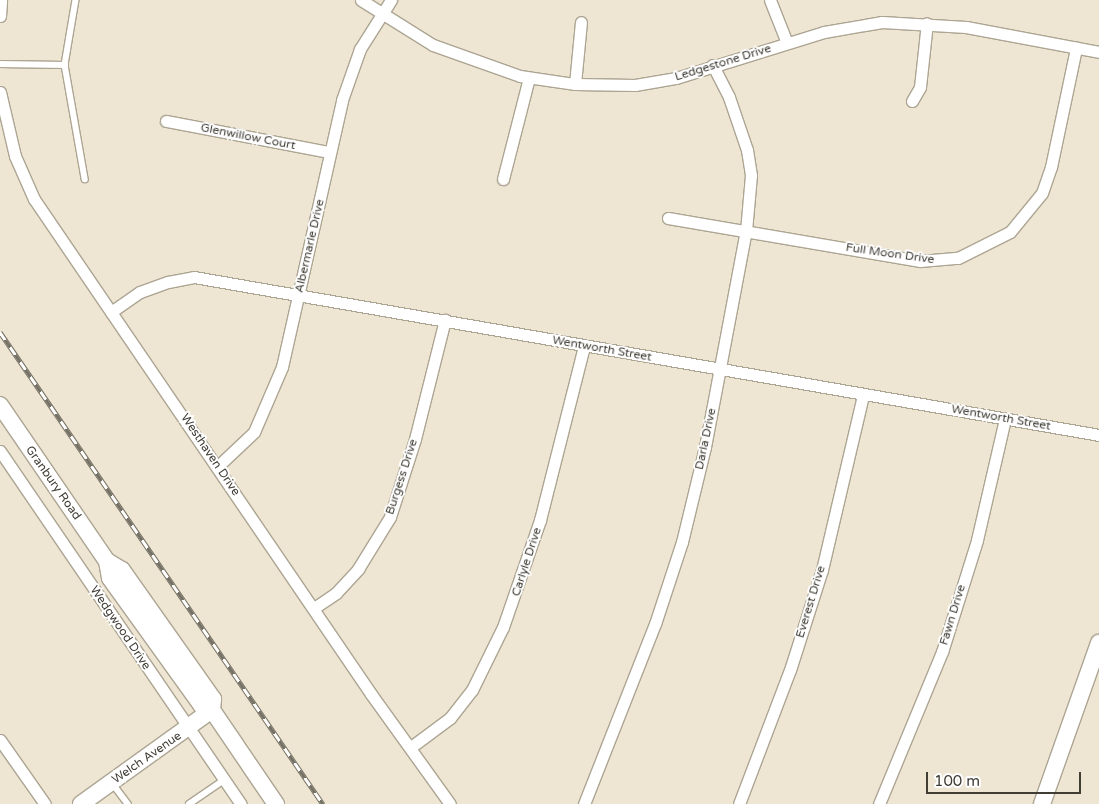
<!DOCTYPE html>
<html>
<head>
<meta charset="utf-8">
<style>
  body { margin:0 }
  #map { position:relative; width:1099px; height:804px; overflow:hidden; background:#eee6d3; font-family:"Varela Round",sans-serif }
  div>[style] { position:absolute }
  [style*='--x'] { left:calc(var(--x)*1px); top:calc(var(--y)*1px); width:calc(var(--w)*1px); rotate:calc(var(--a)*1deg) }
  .roads { filter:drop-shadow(1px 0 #ada593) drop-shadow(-1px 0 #ada593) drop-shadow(0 1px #ada593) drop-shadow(0 -1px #ada593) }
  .lane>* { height:5.5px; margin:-2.75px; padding:0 2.75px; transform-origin:2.75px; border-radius:2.75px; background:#fff }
  .street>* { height:11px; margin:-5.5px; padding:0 5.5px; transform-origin:5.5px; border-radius:5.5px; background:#fff }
  .secondary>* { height:16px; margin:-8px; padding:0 8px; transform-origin:8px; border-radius:8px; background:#fff }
  .rail>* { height:5px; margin-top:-2.5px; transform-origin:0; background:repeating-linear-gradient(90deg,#fff 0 9px,#757165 0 18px); box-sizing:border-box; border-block:1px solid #757165 }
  span { translate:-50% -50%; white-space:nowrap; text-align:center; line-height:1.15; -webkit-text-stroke:4px #fff; paint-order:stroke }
  .street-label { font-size:12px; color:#403d35 }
  .scale { position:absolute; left:926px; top:772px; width:155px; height:22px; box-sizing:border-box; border:2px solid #403d35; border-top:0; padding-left:6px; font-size:15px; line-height:18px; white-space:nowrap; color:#403d35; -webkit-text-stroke:4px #fff; paint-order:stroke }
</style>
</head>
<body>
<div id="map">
  <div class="roads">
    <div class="lane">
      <i style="--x:76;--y:0;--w:66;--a:99.6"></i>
      <i style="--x:65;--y:65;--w:116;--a:80"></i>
      <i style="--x:0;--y:64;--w:65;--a:0.9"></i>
      <i style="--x:113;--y:784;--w:25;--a:53"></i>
      <i style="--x:189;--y:804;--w:42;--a:-34.4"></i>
    </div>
    <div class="street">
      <i style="--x:361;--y:0;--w:85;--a:32"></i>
      <i style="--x:433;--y:45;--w:92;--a:19.6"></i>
      <i style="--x:520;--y:76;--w:56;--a:8.3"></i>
      <i style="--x:575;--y:84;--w:60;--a:1"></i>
      <i style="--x:635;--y:85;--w:42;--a:-9.7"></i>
      <i style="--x:676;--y:78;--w:155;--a:-17.3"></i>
      <i style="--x:824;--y:32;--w:59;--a:-9.8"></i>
      <i style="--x:882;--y:22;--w:84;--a:3.4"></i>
      <i style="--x:966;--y:27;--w:135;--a:10.6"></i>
      <i style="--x:770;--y:0;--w:46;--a:68.4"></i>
      <i style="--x:0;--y:16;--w:16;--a:-86"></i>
      <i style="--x:575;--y:84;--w:62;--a:-84.5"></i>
      <i style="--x:0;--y:92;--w:66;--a:76.8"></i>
      <i style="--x:15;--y:156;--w:47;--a:66.2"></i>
      <i style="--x:34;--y:199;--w:599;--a:55.75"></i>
      <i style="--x:371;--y:694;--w:135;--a:54.3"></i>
      <i style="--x:912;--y:101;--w:16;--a:-60"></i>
      <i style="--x:920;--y:87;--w:64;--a:-83.8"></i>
      <i style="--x:166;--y:121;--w:166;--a:10.8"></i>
      <i style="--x:503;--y:179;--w:104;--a:-75.6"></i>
      <i style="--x:668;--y:218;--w:256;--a:9.7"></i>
      <i style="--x:920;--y:261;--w:38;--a:-5"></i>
      <i style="--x:958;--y:258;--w:58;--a:-26.6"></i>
      <i style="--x:1010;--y:232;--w:50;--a:-50.6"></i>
      <i style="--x:1042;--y:193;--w:28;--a:-71"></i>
      <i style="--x:1051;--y:167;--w:122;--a:-78.1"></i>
      <i style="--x:111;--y:312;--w:35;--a:-35"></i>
      <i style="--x:140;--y:292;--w:30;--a:-20"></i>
      <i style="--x:168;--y:282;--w:26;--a:-11"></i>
      <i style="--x:194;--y:277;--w:919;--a:9.9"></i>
      <i style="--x:0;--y:451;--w:427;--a:55.7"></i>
      <i style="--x:218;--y:466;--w:50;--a:-43.4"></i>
      <i style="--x:254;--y:432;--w:71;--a:-66.7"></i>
      <i style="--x:282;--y:367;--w:274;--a:-77.3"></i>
      <i style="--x:342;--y:100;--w:54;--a:-70.6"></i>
      <i style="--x:360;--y:49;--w:58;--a:-57.7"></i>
      <i style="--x:314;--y:608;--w:27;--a:-34"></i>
      <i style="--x:336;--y:593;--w:33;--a:-47"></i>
      <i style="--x:358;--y:569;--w:61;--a:-58.4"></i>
      <i style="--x:390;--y:517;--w:82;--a:-72.2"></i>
      <i style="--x:415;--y:439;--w:123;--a:-75.9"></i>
      <i style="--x:0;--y:740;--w:78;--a:54.9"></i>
      <i style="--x:411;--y:747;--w:49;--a:-36.6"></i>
      <i style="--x:450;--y:718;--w:36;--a:-52"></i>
      <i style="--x:472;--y:690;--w:70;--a:-63.8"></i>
      <i style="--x:503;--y:627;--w:113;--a:-70.9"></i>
      <i style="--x:540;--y:520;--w:179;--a:-75.8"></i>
      <i style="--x:584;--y:804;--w:193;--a:-68.5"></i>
      <i style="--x:655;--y:624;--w:86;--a:-71.8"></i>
      <i style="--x:682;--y:542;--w:98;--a:-76.4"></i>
      <i style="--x:705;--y:447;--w:220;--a:-79.3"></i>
      <i style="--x:746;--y:231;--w:56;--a:-84.9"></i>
      <i style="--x:751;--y:175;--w:25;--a:-99"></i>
      <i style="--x:747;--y:150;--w:56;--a:-108.8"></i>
      <i style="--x:729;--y:97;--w:36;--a:-117"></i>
      <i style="--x:739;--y:804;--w:143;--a:-69.2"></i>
      <i style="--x:790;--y:670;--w:105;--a:-72.3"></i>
      <i style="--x:822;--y:570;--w:180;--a:-76.8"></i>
      <i style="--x:879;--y:804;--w:165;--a:-67.5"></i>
      <i style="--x:942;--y:652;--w:117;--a:-72.6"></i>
      <i style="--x:977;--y:540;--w:124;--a:-77"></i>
    </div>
    <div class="secondary">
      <i style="--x:0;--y:405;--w:189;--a:55.6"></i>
      <i style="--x:107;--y:561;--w:17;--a:31"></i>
      <i style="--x:122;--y:570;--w:158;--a:54.8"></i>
      <i style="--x:213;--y:699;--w:11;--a:95"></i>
      <i style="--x:107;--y:561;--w:17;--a:80"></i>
      <i style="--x:110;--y:578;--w:158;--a:54.3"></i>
      <i style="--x:202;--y:706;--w:11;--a:22"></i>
      <i style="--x:212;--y:710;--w:114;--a:55.8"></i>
      <i style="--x:81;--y:804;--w:161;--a:-35.7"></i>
      <i style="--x:1042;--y:804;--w:171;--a:-70.5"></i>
    </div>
  </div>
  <div class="rail">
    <i style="--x:0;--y:332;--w:572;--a:55.62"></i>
  </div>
  <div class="street-label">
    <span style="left:723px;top:63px;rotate:-17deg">Ledgestone Drive</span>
    <span style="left:248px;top:137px;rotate:11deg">Glenwillow Court</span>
    <span style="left:310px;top:246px;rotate:-77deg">Albermarle Drive</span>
    <span style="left:890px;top:254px;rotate:8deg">Full Moon Drive</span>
    <span style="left:602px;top:349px;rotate:10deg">Wentworth Street</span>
    <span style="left:1001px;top:418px;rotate:10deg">Wentworth Street</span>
    <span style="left:706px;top:439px;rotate:-78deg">Darla Drive</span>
    <span style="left:210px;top:455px;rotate:56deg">Westhaven Drive</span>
    <span style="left:402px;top:477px;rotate:-72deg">Burgess Drive</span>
    <span style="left:53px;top:483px;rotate:55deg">Granbury Road</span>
    <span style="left:527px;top:562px;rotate:-72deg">Carlyle Drive</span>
    <span style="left:811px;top:602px;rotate:-73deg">Everest Drive</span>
    <span style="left:953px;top:615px;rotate:-73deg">Fawn Drive</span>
    <span style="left:120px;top:628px;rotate:56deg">Wedgwood Drive</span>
    <span style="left:147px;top:758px;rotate:-35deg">Welch Avenue</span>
  </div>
  <div class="scale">100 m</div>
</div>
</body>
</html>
